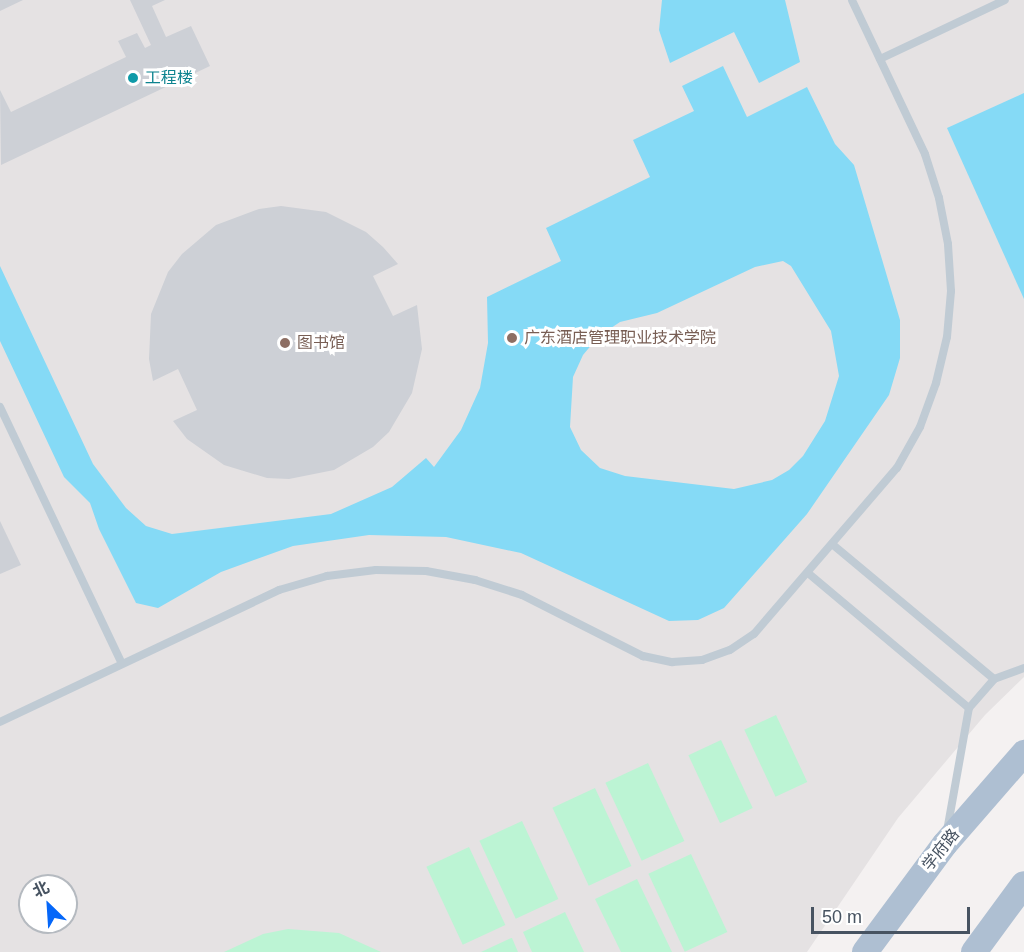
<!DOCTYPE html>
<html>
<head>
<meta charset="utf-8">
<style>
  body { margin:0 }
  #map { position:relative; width:1024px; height:952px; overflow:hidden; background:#f4f1f1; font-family:Helvetica,"Noto Sans SC",sans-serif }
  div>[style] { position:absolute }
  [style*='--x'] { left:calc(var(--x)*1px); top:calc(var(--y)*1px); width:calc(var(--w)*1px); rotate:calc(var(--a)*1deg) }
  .education>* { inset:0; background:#e5e2e3 }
  .green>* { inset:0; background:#bcf4d4; transform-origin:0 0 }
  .water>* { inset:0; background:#85daf6 }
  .building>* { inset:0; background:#cdd0d6 }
  .service>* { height:8px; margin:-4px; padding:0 4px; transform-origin:4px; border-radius:4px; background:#c0cbd4 }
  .primary>* { height:26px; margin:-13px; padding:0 13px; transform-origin:13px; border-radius:13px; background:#aebfd2 }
  .dots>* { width:16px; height:16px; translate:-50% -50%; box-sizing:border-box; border:3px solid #fff; border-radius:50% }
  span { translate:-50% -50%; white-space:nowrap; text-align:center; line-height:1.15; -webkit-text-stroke:6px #fff; paint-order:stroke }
  .culture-label { font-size:16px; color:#0d838f }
  .left { translate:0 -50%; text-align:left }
  .education-label { font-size:16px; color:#785e54 }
  .street-label { font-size:16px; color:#475361 }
  .north { position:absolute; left:18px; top:874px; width:60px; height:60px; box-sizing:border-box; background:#fff; border:2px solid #b5bac0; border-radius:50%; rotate:335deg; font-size:16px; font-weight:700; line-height:24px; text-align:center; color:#475361 }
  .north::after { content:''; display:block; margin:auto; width:21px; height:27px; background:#0567f9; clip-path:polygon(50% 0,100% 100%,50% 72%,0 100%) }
  .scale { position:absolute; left:811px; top:907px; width:159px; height:27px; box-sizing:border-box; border:3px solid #475361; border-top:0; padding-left:8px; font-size:18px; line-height:21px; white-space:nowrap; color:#475361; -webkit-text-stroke:4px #fff; paint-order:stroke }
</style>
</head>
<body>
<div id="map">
  <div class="education">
    <i style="clip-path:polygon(evenodd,0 0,1024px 0,1024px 677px,985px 715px,898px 818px,807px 952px,0 952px,0 0,30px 886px,66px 886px,66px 922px,30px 922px,30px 886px)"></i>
  </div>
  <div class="green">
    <i style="left:776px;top:715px;width:74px;height:35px;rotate:65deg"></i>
    <i style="left:721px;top:740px;width:75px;height:36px;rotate:65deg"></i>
    <i style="left:648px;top:763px;width:86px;height:47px;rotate:65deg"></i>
    <i style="left:595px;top:788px;width:86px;height:47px;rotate:65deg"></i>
    <i style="left:522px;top:821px;width:86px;height:47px;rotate:65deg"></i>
    <i style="left:469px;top:847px;width:86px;height:47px;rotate:65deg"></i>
    <i style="left:691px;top:854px;width:86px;height:47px;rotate:65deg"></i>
    <i style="clip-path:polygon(637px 879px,672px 952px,621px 952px,595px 899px)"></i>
    <i style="clip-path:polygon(565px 912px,584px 952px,532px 952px,523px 932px)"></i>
    <i style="clip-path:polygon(288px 929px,339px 933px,381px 952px,224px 952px,263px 934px)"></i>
    <i style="clip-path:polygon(512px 938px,518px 952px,481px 952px,511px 938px)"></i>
  </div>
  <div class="water">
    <i style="clip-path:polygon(662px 0,785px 0,800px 62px,759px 83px,734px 32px,670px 63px,659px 30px)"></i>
    <i style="clip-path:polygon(evenodd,723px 66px,747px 117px,807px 87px,835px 144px,854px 165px,900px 320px,900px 358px,889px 395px,807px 514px,724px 608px,698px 620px,669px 621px,521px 553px,446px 537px,369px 535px,293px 546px,221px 572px,158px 608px,136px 603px,99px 529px,90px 503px,64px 477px,0 341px,0 266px,93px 464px,126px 508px,146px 526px,172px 534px,331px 514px,392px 487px,426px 458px,434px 467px,461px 430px,480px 388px,488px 343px,487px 297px,561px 261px,546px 228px,650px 177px,633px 140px,694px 111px,682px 86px,723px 66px,783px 261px,791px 266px,831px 331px,839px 376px,825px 421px,803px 456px,789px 470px,772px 480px,734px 489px,625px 476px,600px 468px,581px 450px,570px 427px,573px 377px,583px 355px,599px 336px,620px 322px,657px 313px,755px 267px,783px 261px)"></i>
    <i style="clip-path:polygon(1024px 93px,1024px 299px,947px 128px)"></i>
  </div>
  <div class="building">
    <i style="clip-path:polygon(0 0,23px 0,0 11px)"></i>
    <i style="clip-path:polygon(130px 0,165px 0,152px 6px,166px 37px,191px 26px,210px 66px,1px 165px,0 90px,11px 112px,126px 57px,118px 41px,137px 33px,145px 48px,151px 45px)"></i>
    <i style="clip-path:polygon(281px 206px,326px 212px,366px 232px,383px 247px,398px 264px,373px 276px,393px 316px,417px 305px,422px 349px,412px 393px,389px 432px,373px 447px,334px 470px,289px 479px,267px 478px,224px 465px,187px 439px,173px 421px,197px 410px,178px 369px,153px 381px,149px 359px,151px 314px,168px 272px,182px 254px,216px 225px,259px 209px)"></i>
    <i style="clip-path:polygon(0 521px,21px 565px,0 574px)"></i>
  </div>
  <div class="service">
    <i style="--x:880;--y:59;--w:138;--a:-25.3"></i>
    <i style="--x:0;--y:407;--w:284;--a:64.6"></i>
    <i style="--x:832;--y:544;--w:211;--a:39.8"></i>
    <i style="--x:808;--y:573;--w:210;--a:40"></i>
    <i style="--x:0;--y:722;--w:309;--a:-25.3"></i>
    <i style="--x:279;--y:590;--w:50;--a:-16.3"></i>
    <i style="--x:327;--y:576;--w:49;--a:-7"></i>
    <i style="--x:376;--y:570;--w:50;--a:1.1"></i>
    <i style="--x:426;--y:571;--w:50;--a:10.4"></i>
    <i style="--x:475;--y:580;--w:49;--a:17.7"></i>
    <i style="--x:522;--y:595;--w:136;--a:26.8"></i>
    <i style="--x:643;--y:656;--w:30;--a:12"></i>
    <i style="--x:672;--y:662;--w:30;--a:-4"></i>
    <i style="--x:702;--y:660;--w:30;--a:-20"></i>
    <i style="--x:730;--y:650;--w:29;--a:-34"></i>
    <i style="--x:754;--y:634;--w:219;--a:-49.3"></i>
    <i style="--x:897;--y:468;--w:47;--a:-60.7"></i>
    <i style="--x:920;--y:427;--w:47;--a:-70"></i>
    <i style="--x:936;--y:383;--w:47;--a:-76.6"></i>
    <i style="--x:947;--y:337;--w:46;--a:-85"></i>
    <i style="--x:951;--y:291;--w:47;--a:-93.7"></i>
    <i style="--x:948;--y:244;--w:47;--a:-101.1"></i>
    <i style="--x:939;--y:198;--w:46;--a:-107.7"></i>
    <i style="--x:925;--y:154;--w:170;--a:-115.4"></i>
    <i style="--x:947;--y:831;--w:125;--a:-79.9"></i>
    <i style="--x:969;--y:708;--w:38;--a:-49"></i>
    <i style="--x:994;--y:679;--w:32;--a:-20"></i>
  </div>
  <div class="primary">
    <i style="--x:865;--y:952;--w:134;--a:-53.5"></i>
    <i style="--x:945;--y:844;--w:121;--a:-49"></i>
    <i style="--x:974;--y:952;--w:84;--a:-53.7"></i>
  </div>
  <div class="dots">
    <i style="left:133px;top:78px;background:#0f9aa8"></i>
    <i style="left:512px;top:338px;background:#8d6e63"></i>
    <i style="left:285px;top:343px;background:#8d6e63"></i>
  </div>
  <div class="culture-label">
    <span class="left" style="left:145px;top:78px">工程楼</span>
  </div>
  <div class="education-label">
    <span class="left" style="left:524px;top:338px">广东酒店管理职业技术学院</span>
    <span class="left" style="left:297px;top:343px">图书馆</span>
  </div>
  <div class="street-label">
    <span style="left:941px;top:850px;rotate:-51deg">学府路</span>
  </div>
  <div class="north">北</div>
  <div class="scale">50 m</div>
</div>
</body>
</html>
